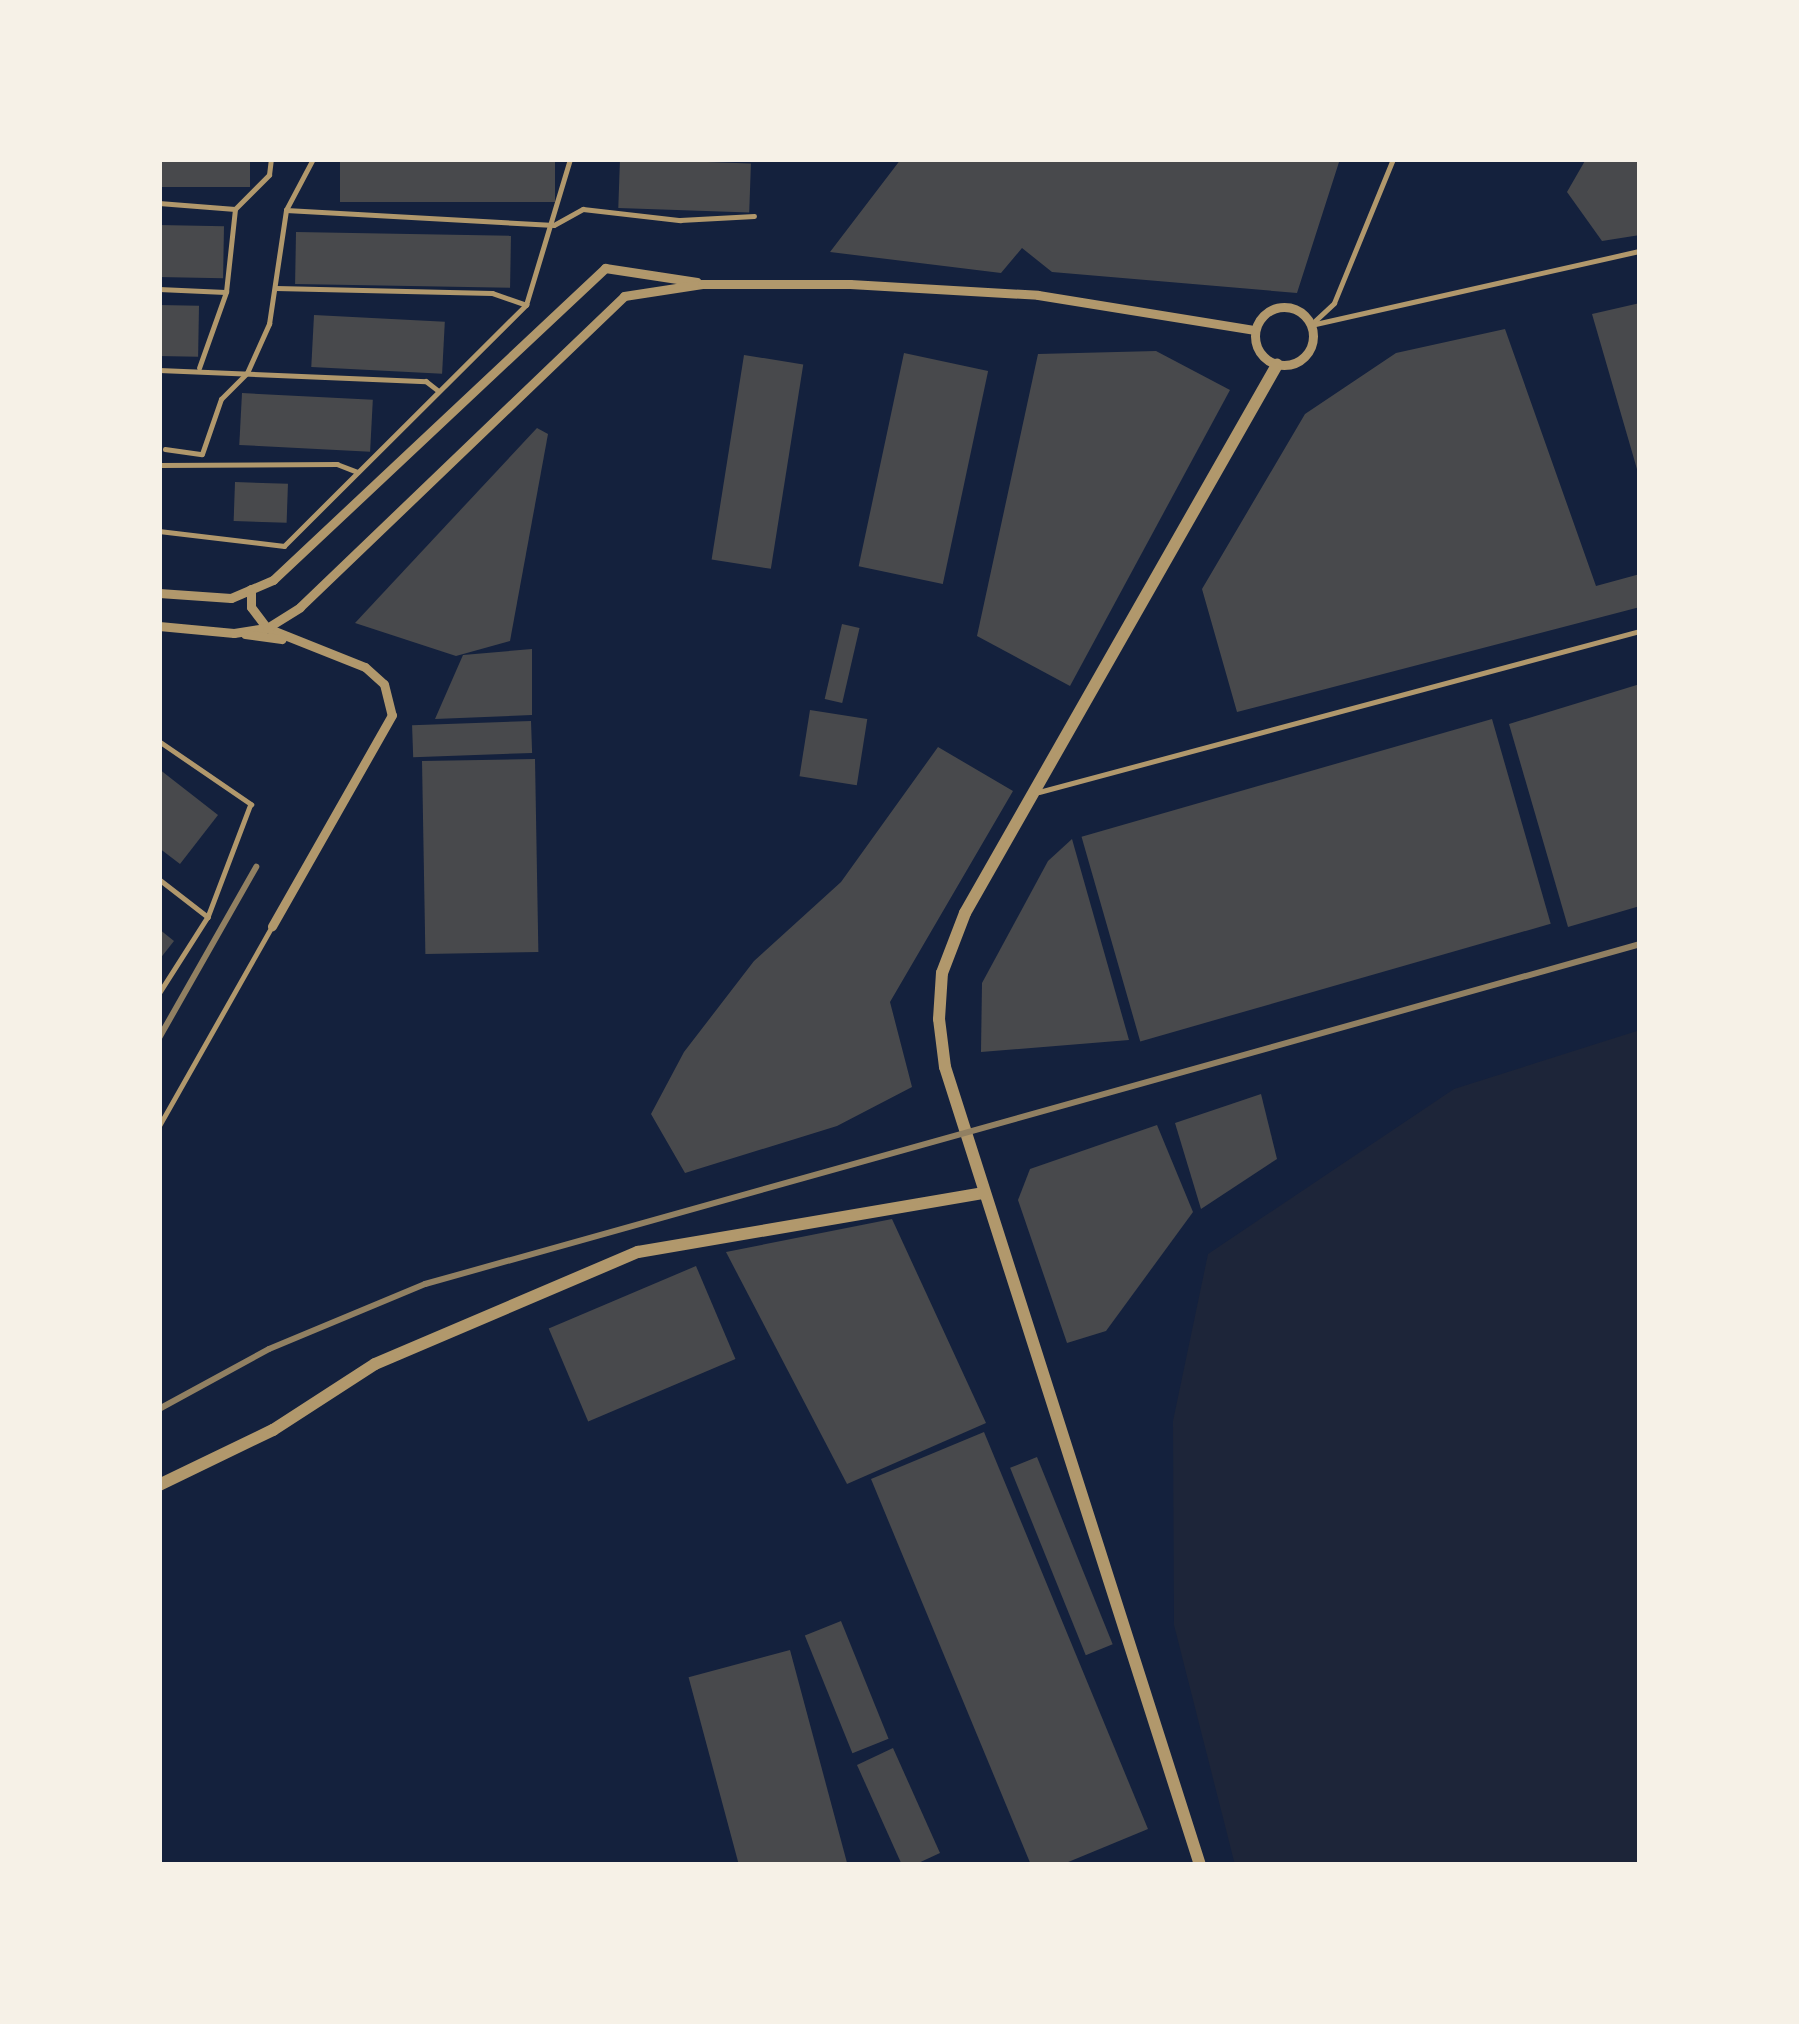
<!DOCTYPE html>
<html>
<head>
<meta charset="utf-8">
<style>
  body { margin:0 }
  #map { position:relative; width:1799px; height:2024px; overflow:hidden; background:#14213d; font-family:"Sofia Sans Condensed",sans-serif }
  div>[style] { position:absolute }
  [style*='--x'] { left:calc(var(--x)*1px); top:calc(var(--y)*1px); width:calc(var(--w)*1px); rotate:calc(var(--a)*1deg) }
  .green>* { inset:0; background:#1d2539 }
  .building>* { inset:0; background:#48494c; transform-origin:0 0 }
  .service>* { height:4.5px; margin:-2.25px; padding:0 2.25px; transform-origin:2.25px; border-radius:2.25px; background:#b1986c }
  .minor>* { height:9px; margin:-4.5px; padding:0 4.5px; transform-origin:4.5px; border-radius:4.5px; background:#b1986c }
  .minor>.ring { margin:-4.5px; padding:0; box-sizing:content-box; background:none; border:9px solid #b1986c; border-radius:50% }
  .tertiary>* { height:12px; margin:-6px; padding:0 6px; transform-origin:6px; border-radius:6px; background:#b1986c }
  .rail>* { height:6px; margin:-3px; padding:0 3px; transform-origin:3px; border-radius:3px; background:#918062 }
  span { translate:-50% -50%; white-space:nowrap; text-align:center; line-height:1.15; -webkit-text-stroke:9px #f6f1e7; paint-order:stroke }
  .frame { position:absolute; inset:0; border:162px solid #f6f1e7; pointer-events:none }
</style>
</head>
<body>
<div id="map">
  <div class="green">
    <i style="clip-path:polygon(1640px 1030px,1640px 1865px,1235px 1865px,1174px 1625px,1173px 1421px,1208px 1254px,1454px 1089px)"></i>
  </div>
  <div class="building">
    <i style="left:159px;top:159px;width:91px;height:28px"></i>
    <i style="left:340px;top:159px;width:215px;height:43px"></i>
    <i style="left:620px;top:159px;width:131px;height:49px;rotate:2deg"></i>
    <i style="clip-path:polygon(901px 159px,1340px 159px,1297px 293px,1052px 272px,1022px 248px,1001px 273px,830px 252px)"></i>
    <i style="clip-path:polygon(1586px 159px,1640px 159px,1640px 235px,1602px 241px,1567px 192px)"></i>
    <i style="left:159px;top:225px;width:65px;height:52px;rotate:1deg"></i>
    <i style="left:296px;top:232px;width:215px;height:52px;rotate:1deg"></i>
    <i style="clip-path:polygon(1640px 303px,1640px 475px,1639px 476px,1592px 314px)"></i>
    <i style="left:159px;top:305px;width:40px;height:51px;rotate:1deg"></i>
    <i style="left:314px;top:315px;width:131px;height:52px;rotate:3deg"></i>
    <i style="clip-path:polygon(1505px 329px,1596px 586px,1640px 574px,1640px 607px,1237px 712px,1202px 589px,1305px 414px,1396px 353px)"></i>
    <i style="clip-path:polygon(1156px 351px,1230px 390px,1070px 686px,977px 636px,1038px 354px)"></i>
    <i style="left:904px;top:353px;width:86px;height:218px;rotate:12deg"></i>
    <i style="left:744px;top:355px;width:60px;height:207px;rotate:9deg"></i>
    <i style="left:242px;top:393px;width:131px;height:52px;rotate:3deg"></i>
    <i style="clip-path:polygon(537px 428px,548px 434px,510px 641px,456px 656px,355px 623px)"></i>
    <i style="left:235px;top:482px;width:53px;height:39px;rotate:2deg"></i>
    <i style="left:842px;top:624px;width:18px;height:77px;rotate:13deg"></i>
    <i style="clip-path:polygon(532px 649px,532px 715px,435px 719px,463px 655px)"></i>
    <i style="clip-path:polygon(1640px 684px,1640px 906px,1568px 927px,1509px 724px)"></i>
    <i style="left:810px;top:710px;width:58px;height:67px;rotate:9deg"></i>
    <i style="left:1492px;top:719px;width:213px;height:427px;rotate:74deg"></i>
    <i style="left:531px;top:721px;width:32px;height:119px;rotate:88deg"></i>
    <i style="clip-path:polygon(938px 747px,1013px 791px,890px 1002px,912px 1087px,837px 1126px,685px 1173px,651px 1114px,684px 1052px,754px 961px,841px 882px)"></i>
    <i style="left:535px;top:759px;width:193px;height:113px;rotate:89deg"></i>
    <i style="clip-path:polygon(159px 769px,218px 815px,180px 864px,159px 848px)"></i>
    <i style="clip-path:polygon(1072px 839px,1129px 1040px,981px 1052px,982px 983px,1048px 861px)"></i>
    <i style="clip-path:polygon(159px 929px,174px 941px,159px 960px)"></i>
    <i style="clip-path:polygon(1261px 1094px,1277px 1159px,1201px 1209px,1175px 1123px)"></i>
    <i style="clip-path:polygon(1157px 1125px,1193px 1212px,1106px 1331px,1067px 1343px,1018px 1200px,1030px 1169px)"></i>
    <i style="clip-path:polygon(892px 1219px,986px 1423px,847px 1484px,726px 1252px)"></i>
    <i style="left:696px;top:1266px;width:101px;height:160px;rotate:67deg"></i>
    <i style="clip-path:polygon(984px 1432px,1148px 1829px,1061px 1865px,1031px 1865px,871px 1479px)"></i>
    <i style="left:1037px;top:1457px;width:202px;height:29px;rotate:68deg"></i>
    <i style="left:841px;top:1621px;width:127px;height:39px;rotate:68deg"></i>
    <i style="left:790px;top:1650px;width:222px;height:105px;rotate:75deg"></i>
    <i style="clip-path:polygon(893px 1748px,940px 1853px,914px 1865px,902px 1865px,857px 1765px)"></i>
  </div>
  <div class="service">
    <i style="--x:159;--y:203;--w:76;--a:4.5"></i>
    <i style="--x:286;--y:210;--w:268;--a:3.2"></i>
    <i style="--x:554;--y:225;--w:33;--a:-29"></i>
    <i style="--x:583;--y:209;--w:98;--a:6.5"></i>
    <i style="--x:680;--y:220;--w:74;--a:-3.1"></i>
    <i style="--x:276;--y:288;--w:216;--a:1.3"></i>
    <i style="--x:492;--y:293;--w:36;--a:19"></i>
    <i style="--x:159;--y:289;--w:66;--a:2.6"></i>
    <i style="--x:1315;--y:321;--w:26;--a:-43"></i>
    <i style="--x:1334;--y:303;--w:156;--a:-67.7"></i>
    <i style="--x:1311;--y:325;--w:337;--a:-12.7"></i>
    <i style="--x:199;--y:368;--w:81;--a:-70.4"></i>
    <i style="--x:226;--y:292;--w:83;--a:-83.8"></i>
    <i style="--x:235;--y:209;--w:48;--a:-45"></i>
    <i style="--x:269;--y:175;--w:16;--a:-83"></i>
    <i style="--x:159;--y:370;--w:267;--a:2.4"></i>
    <i style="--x:426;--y:381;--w:16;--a:38"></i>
    <i style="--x:159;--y:447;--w:46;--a:90"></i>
    <i style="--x:165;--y:449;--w:37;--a:8"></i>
    <i style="--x:202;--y:454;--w:58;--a:-70.9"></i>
    <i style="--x:221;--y:399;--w:37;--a:-45"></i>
    <i style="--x:247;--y:373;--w:54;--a:-65.8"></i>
    <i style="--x:269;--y:324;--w:115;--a:-81.5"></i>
    <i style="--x:286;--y:210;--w:58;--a:-62.1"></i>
    <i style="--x:159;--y:465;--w:178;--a:-0.3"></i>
    <i style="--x:337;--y:464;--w:22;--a:21"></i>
    <i style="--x:159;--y:531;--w:126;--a:6.8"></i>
    <i style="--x:284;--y:546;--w:342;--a:-44.9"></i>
    <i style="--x:526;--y:305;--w:152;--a:-73.2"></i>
    <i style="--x:159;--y:741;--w:112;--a:34.4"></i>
    <i style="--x:251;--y:804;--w:121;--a:110.8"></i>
    <i style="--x:1039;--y:792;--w:622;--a:-15"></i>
    <i style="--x:159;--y:879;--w:62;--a:37.8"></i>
    <i style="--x:208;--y:917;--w:91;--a:122.5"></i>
    <i style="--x:159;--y:1126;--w:230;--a:-60.5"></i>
  </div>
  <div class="minor">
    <i class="ring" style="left:1255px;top:307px;width:49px;height:49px"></i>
    <i style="--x:251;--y:589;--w:18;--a:90"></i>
    <i style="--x:251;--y:607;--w:26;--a:53"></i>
    <i style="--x:267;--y:628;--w:105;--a:21.7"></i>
    <i style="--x:365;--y:667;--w:25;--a:42"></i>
    <i style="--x:384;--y:684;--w:32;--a:76"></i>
    <i style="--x:392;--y:715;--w:243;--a:119.6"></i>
    <i style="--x:159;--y:593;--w:72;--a:4"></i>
    <i style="--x:231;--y:598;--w:46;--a:-23.2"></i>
    <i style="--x:273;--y:580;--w:456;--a:-43.2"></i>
    <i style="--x:605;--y:268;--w:93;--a:8.7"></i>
    <i style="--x:159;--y:626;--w:75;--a:5.3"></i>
    <i style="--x:234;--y:633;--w:33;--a:-9"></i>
    <i style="--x:267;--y:628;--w:39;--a:-32"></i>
    <i style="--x:300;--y:607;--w:449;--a:-43.8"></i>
    <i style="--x:624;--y:296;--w:79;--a:-8.7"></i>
    <i style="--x:702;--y:284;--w:148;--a:0"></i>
    <i style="--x:850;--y:284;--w:188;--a:3.3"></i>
    <i style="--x:1038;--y:295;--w:220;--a:9.2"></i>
    <i style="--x:245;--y:634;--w:37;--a:8"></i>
  </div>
  <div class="tertiary">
    <i style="--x:159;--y:1485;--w:127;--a:-25.8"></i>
    <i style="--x:273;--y:1430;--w:121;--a:-32.9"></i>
    <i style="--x:375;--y:1364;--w:286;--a:-23.1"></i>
    <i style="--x:638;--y:1252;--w:351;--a:-9.7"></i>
    <i style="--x:1200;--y:1865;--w:838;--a:-107.72"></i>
    <i style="--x:945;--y:1067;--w:48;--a:-97.1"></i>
    <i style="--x:939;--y:1019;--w:46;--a:-86.3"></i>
    <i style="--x:942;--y:973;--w:64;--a:-69"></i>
    <i style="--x:965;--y:913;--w:631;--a:-60.35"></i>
  </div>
  <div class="rail">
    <i style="--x:159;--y:1038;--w:197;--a:-60.4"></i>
    <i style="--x:159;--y:1409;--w:125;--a:-28.6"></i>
    <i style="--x:269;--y:1349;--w:169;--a:-22.6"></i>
    <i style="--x:425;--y:1284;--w:1262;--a:-15.63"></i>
  </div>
  <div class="frame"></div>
</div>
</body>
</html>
